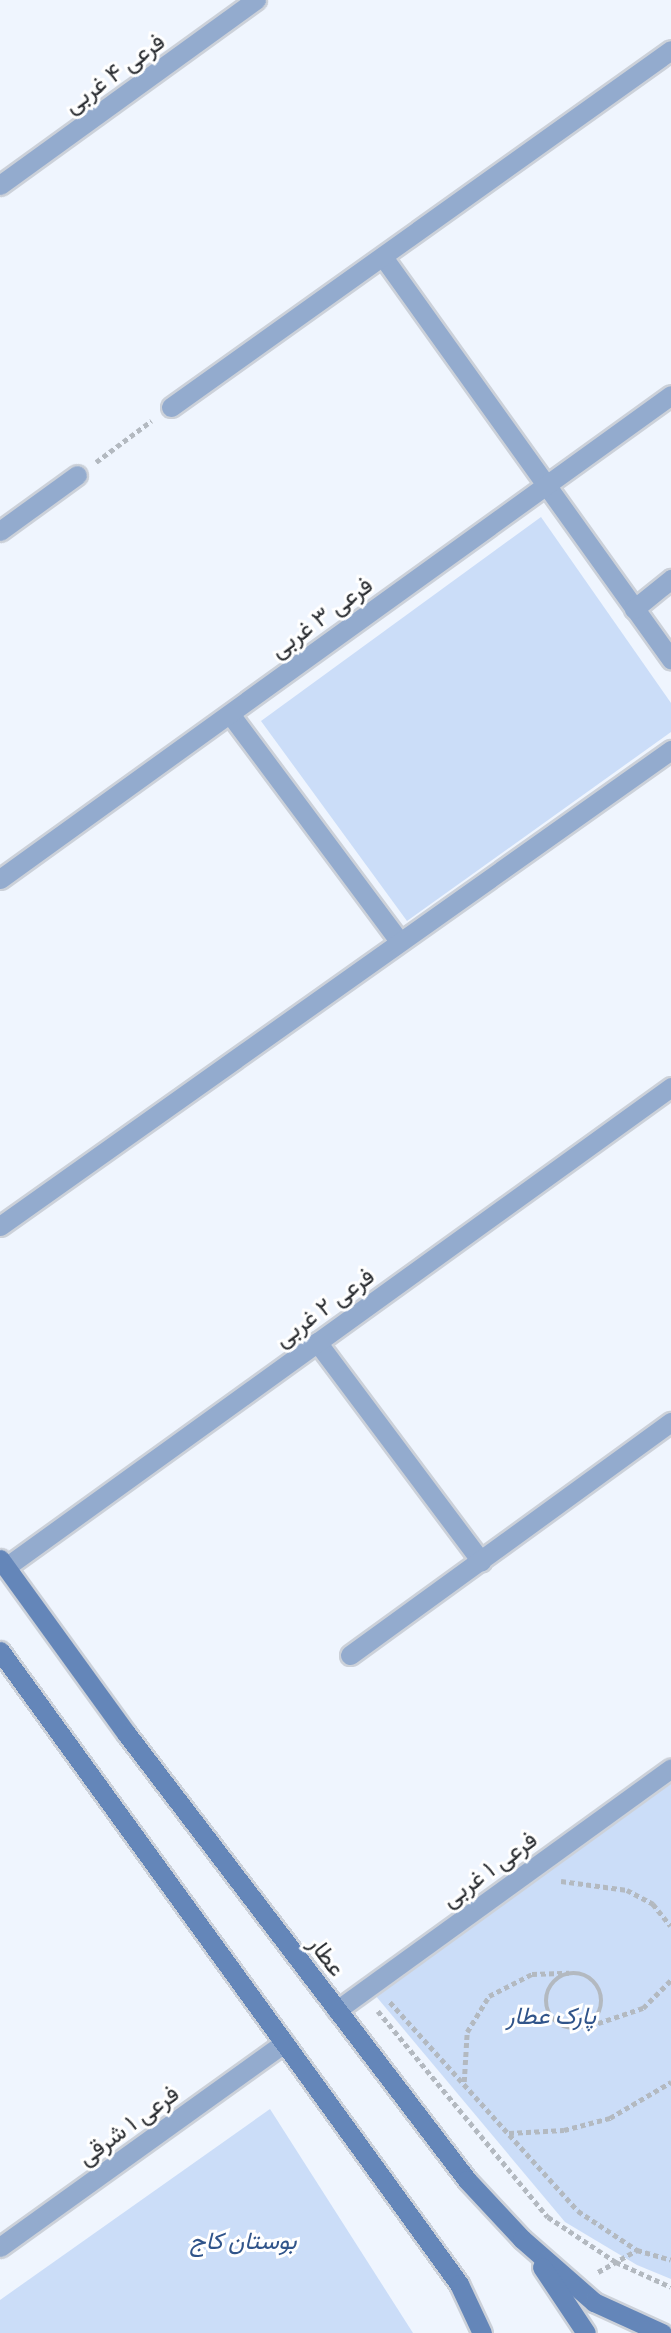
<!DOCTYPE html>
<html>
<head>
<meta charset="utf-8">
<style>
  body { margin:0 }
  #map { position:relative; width:671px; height:2333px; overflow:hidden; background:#eff5fe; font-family:Merriweather,Vazirmatn,serif }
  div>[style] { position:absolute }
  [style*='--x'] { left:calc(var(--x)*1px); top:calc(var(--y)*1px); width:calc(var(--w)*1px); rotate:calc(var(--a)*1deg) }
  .green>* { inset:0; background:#cbddf8 }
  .path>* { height:4.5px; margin-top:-2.25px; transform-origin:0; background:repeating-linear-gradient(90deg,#b3b9c0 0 5px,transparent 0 8.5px) }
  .path>.ring { margin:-2.25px; padding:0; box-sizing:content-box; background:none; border:4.5px solid #b3b9c0; border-radius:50% }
  .roads { filter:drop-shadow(2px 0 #ccd1d9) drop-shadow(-2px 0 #ccd1d9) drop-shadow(0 2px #ccd1d9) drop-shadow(0 -2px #ccd1d9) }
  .minor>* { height:19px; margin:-9.5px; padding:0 9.5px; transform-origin:9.5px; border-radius:9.5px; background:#93abce }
  .secondary>* { height:19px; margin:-9.5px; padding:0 9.5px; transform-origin:9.5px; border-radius:9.5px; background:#6486b9 }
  span { translate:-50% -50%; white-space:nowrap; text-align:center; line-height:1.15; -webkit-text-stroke:6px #fff; paint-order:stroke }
  .street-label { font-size:24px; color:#2b2e32 }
  .park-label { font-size:24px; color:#30548a; font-style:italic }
</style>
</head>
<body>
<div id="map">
  <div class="green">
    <i style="clip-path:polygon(541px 517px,671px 703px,671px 732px,407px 921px,261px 721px)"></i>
    <i style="clip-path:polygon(671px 1783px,671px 2279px,637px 2265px,565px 2222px,375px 1995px)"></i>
    <i style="clip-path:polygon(270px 2109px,413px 2333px,0 2333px,0 2300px)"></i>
  </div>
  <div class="path">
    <i style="--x:96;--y:462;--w:69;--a:-36.7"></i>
    <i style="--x:561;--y:1881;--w:67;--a:7.8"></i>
    <i style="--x:627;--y:1890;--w:30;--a:28"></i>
    <i style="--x:653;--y:1904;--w:28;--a:51"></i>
    <i class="ring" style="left:546px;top:1973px;width:51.5px;height:51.5px"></i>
    <i style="--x:390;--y:2002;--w:281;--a:48"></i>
    <i style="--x:578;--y:2211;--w:71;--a:33.5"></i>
    <i style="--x:637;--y:2250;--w:35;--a:16"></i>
    <i style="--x:378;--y:2011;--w:267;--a:50.5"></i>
    <i style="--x:548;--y:2217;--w:82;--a:33.5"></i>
    <i style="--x:616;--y:2262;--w:60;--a:24.4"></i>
    <i style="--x:590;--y:2026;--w:56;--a:-18.8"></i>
    <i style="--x:643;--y:2008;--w:40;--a:-45"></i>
    <i style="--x:464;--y:2082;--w:50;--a:-86.6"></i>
    <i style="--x:467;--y:2032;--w:42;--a:-58.6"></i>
    <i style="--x:489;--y:1996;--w:48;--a:-27.1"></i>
    <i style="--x:532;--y:1974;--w:37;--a:-2"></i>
    <i style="--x:509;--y:2133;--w:55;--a:-3.1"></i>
    <i style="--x:564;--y:2130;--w:48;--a:-14.6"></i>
    <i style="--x:610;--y:2118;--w:71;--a:-30.5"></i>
    <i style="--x:598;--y:2272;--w:45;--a:-29.4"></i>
  </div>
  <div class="roads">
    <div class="minor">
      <i style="--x:0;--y:185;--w:316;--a:-35.9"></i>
      <i style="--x:383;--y:257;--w:495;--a:54.4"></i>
      <i style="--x:171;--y:407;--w:614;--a:-35.53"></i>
      <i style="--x:0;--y:531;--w:95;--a:-36"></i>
      <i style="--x:634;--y:609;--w:48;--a:-39"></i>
      <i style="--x:230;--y:714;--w:284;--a:53.3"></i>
      <i style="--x:0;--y:879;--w:827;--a:-35.8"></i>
      <i style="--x:0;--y:1226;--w:823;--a:-35.35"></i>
      <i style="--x:317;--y:1342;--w:274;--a:53.2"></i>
      <i style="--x:6;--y:1567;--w:820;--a:-35.82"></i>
      <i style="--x:350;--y:1655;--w:397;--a:-36"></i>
      <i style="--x:337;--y:2010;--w:412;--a:-35.9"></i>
      <i style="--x:0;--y:2247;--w:350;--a:-35.7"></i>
    </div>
    <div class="secondary">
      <i style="--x:0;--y:1559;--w:215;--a:54.1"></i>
      <i style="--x:126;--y:1733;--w:562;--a:52.66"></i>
      <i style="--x:467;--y:2180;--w:81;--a:47"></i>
      <i style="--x:522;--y:2239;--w:96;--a:41.2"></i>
      <i style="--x:594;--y:2302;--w:75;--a:24.5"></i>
      <i style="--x:0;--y:1651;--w:782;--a:54.05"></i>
      <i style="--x:459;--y:2284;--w:54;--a:64.9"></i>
      <i style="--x:542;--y:2267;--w:79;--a:56.3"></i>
    </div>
  </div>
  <div class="street-label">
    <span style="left:114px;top:73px;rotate:-36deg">فرعی ۴ غربی</span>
    <span style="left:321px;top:617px;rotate:-36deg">فرعی ۳ غربی</span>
    <span style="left:324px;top:1307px;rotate:-36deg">فرعی ۲ غربی</span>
    <span style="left:489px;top:1869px;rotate:-36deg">فرعی ۱ غربی</span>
    <span style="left:327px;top:1956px;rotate:53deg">عطار</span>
    <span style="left:128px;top:2125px;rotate:-36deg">فرعی ۱ شرقی</span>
  </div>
  <div class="park-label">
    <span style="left:551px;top:2016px">پارک عطار</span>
    <span style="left:243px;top:2241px">بوستان کاج</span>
  </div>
</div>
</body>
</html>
